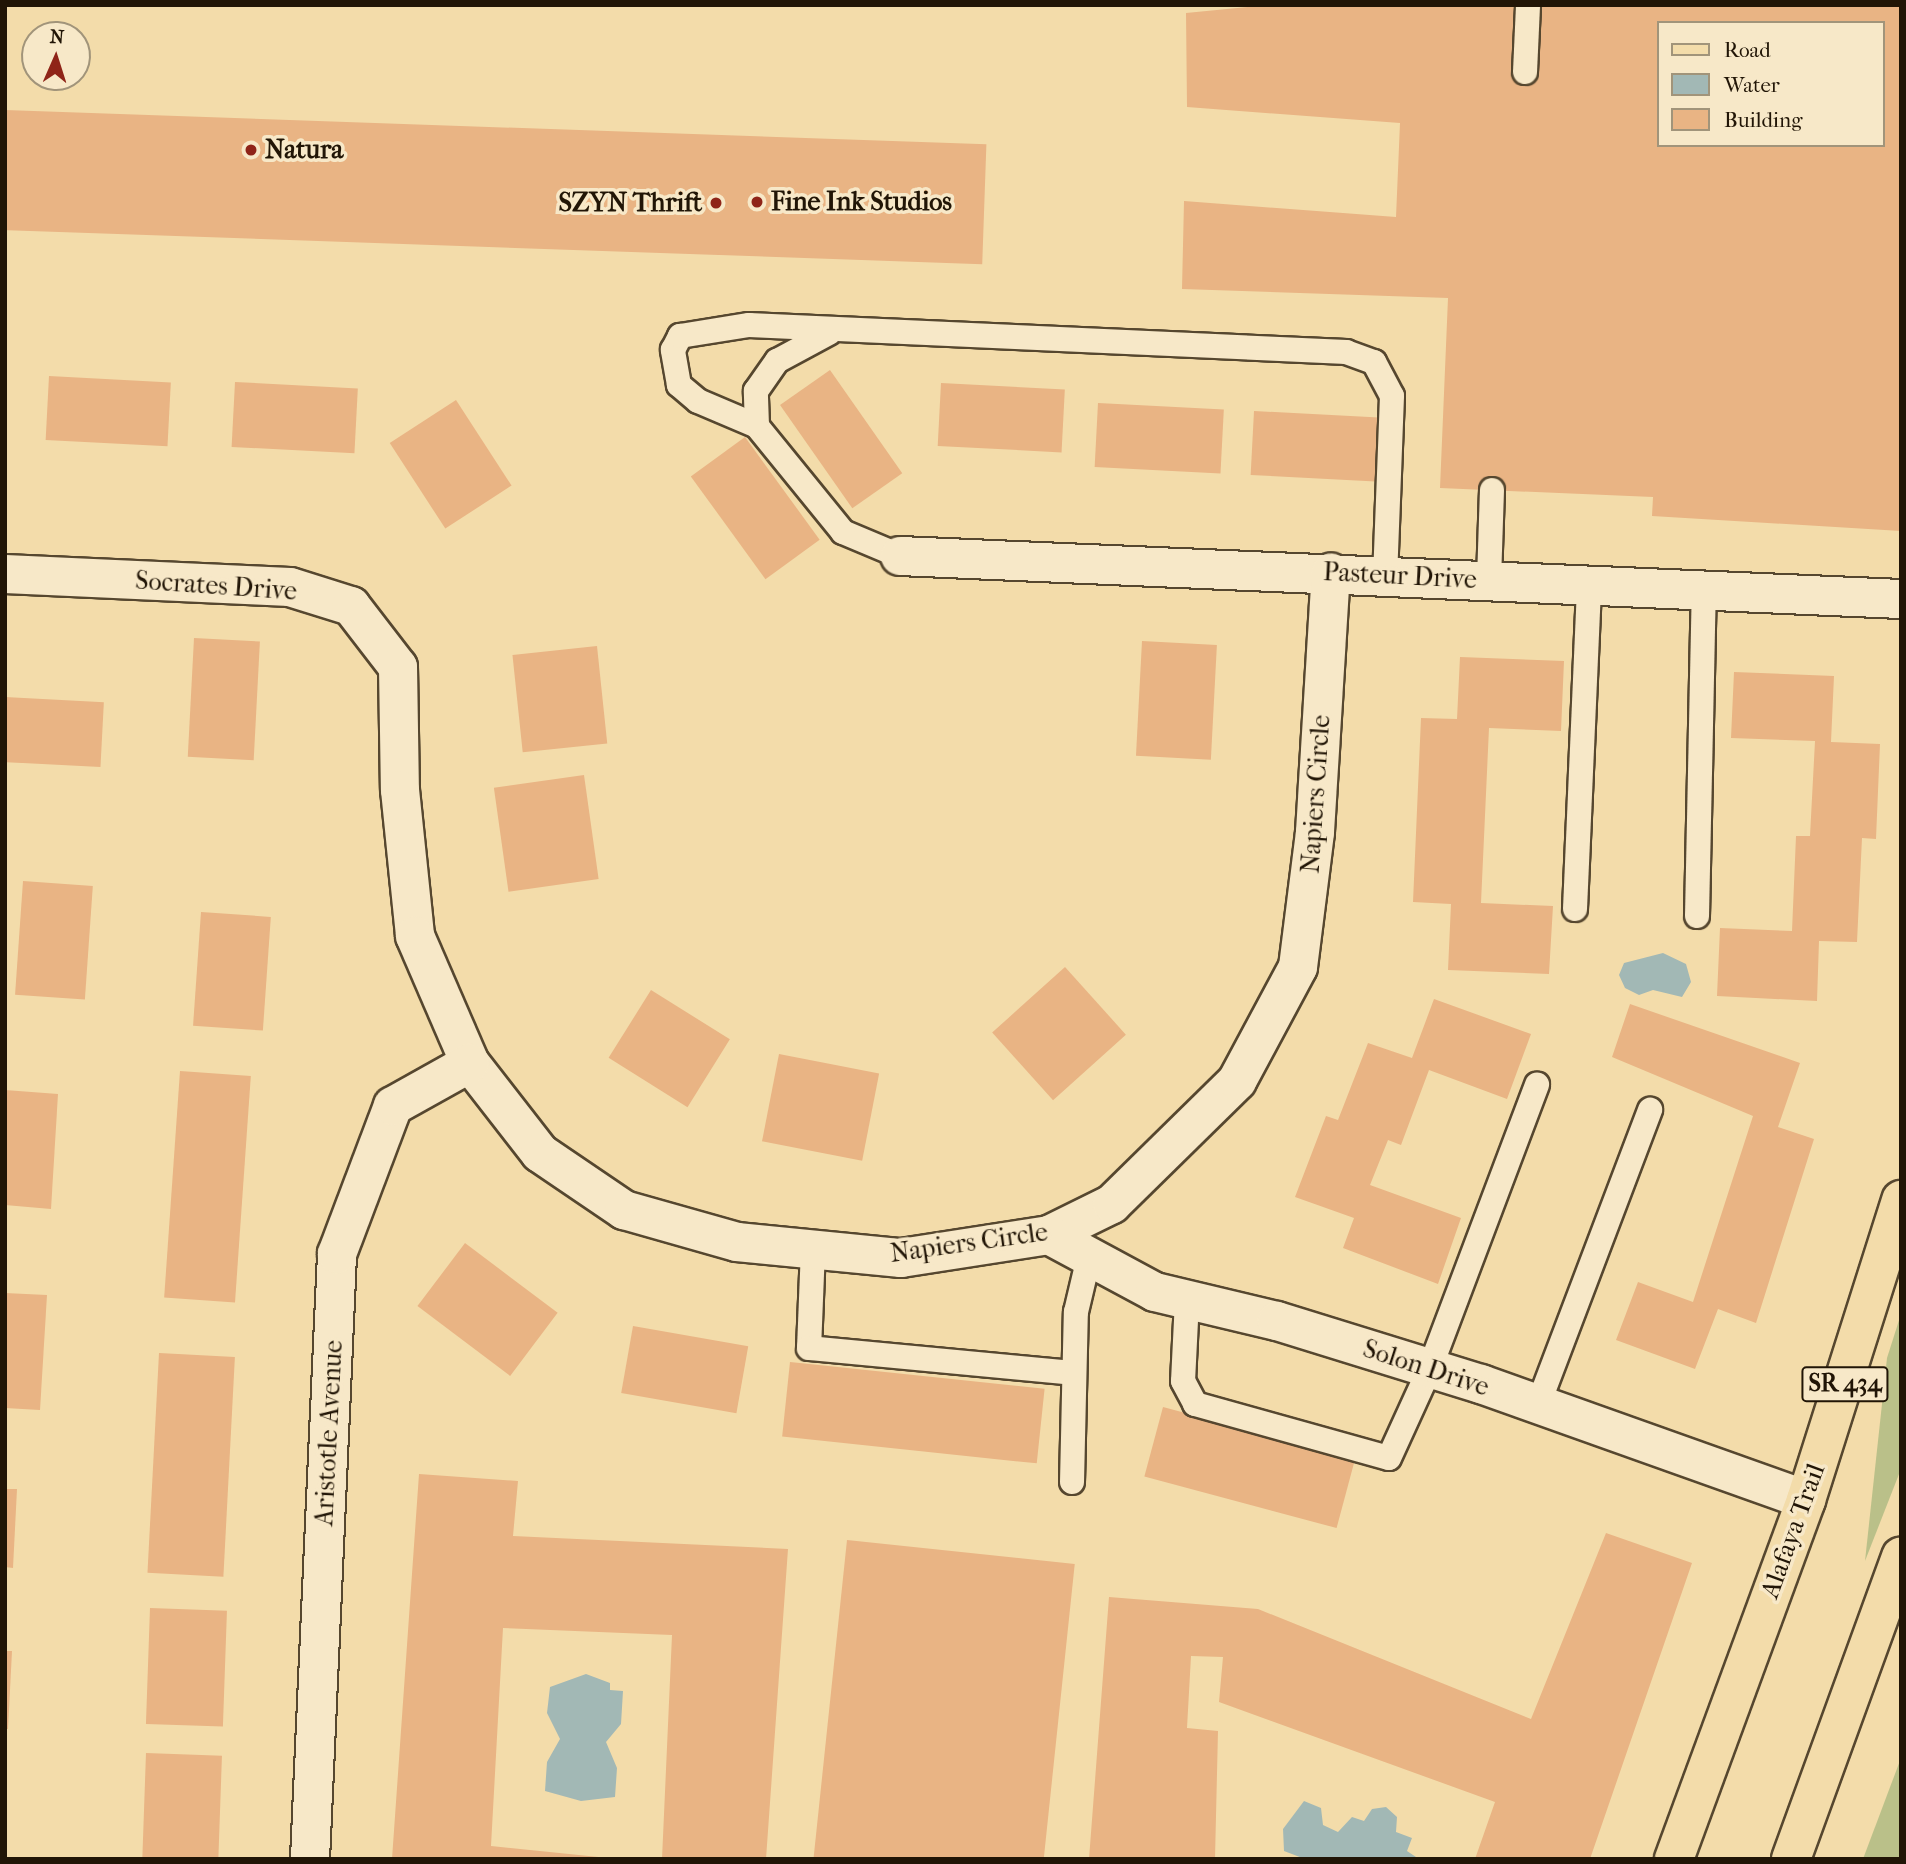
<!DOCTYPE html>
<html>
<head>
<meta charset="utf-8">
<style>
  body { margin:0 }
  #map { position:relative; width:1906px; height:1864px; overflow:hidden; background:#f3dcaa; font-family:"IM FELL French Canon",serif }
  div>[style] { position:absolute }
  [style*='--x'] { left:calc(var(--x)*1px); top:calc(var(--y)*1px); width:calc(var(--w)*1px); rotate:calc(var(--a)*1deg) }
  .green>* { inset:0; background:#bac089 }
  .water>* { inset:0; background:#a2b8b5 }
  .building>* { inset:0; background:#e9b484; transform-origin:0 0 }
  .roads { filter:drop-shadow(2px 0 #56472f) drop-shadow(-2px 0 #56472f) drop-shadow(0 2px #56472f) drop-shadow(0 -2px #56472f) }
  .lane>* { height:24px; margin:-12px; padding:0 12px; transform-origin:12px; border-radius:12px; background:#f7e8c8 }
  .street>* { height:38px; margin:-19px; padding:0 19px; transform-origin:19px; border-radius:19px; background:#f7e8c8 }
  .primary>* { height:38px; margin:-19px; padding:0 19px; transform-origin:19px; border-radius:19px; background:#f3dcaa }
  .dots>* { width:19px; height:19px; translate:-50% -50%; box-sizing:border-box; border:4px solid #f7e8c8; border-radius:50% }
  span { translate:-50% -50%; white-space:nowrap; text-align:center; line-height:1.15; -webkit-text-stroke:7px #f7e8c8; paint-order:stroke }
  .shield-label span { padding:2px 5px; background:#f7e8c8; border:2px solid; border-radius:5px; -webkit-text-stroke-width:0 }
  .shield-label { font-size:24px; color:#211506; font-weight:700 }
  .poi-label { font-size:26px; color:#211506; font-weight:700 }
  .left { translate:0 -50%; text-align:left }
  .right { translate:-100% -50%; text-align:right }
  .street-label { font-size:26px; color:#211506 }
  .frame { position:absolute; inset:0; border:7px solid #211506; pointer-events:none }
  .legend { position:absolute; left:1657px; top:21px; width:228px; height:126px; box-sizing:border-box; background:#f7e8c8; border:2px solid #a1947a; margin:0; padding:9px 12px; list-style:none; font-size:21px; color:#211506 }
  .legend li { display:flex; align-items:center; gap:14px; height:35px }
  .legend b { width:35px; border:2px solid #a1947a }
  .north { position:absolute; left:21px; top:21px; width:70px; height:70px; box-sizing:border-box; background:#f7e8c8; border:2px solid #a1947a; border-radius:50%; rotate:3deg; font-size:19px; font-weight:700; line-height:28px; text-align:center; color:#211506 }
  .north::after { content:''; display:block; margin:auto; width:24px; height:32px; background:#8f2418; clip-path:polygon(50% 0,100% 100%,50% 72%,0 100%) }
</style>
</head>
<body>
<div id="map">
  <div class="green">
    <i style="clip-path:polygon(1901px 1314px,1901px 1469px,1865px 1561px,1887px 1358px)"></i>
    <i style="clip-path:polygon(1901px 1758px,1901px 1859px,1863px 1859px)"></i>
  </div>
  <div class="water">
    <i style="clip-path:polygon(1663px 953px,1686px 964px,1691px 982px,1682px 997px,1653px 990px,1639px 995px,1625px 988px,1619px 975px,1624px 963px)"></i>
    <i style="clip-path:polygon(586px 1674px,610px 1683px,610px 1690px,623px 1691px,621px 1724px,606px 1742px,617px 1768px,615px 1797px,581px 1801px,545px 1791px,547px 1762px,560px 1739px,547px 1713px,550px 1687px)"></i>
    <i style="clip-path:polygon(1304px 1801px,1321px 1808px,1323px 1825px,1338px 1832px,1352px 1817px,1364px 1821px,1372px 1809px,1386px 1807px,1397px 1817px,1396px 1832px,1412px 1838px,1407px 1851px,1419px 1859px,1305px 1859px,1284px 1851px,1283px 1829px)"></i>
  </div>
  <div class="building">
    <i style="clip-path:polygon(evenodd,1268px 5px,1901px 7px,1901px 531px,1652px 516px,1653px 497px,1440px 488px,1448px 298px,1182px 289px,1184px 201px,1396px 217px,1400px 123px,1187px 107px,1186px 13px,1268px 5px,1659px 23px,1883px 23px,1883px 145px,1659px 145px,1659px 23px)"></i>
    <i style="left:5px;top:110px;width:982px;height:120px;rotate:2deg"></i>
    <i style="left:830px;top:370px;width:126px;height:61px;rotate:55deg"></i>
    <i style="left:49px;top:376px;width:122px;height:64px;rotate:3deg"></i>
    <i style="left:235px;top:382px;width:123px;height:65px;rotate:3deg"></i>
    <i style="left:941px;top:383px;width:124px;height:63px;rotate:3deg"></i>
    <i style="left:456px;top:400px;width:102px;height:79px;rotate:57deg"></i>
    <i style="left:1098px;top:403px;width:126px;height:64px;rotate:3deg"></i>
    <i style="left:1254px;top:411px;width:125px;height:64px;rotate:3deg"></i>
    <i style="left:745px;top:437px;width:127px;height:67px;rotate:54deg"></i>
    <i style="left:194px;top:638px;width:66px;height:119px;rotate:3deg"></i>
    <i style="left:1142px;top:641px;width:75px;height:115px;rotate:3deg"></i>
    <i style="left:597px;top:646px;width:98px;height:85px;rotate:84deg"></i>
    <i style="clip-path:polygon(1460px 657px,1564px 661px,1561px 731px,1489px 728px,1481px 903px,1553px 906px,1549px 974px,1448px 970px,1451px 904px,1413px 902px,1421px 718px,1457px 719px)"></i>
    <i style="clip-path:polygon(1734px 672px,1834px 676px,1831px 742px,1880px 744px,1876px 839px,1862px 838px,1857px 942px,1819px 941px,1817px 1001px,1717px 996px,1720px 928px,1792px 931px,1796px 836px,1810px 836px,1815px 741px,1731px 738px)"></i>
    <i style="left:5px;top:697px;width:99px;height:65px;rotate:3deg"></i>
    <i style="left:584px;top:775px;width:105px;height:91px;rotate:82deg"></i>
    <i style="left:23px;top:881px;width:70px;height:114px;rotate:4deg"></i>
    <i style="left:201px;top:912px;width:70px;height:114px;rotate:4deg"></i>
    <i style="left:1065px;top:967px;width:91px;height:98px;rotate:48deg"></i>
    <i style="left:651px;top:990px;width:93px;height:80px;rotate:32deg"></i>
    <i style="clip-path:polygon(1434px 999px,1531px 1034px,1507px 1099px,1429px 1070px,1401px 1145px,1388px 1140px,1370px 1185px,1461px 1218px,1438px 1284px,1343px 1248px,1354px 1218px,1295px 1197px,1326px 1116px,1338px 1120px,1368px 1043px,1412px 1058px)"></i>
    <i style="clip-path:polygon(1630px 1004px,1800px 1063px,1778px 1127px,1814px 1139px,1756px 1323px,1718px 1309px,1695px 1369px,1616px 1340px,1638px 1282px,1693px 1302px,1753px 1116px,1612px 1057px)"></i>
    <i style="left:779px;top:1054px;width:102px;height:89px;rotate:11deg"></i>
    <i style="left:180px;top:1071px;width:71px;height:227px;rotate:4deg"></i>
    <i style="clip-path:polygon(5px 1090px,58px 1094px,51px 1209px,5px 1205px)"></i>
    <i style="left:465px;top:1243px;width:116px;height:79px;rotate:37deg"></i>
    <i style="clip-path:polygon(5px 1293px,47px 1295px,40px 1410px,5px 1408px)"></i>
    <i style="left:633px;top:1326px;width:117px;height:68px;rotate:10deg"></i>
    <i style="left:159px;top:1353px;width:76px;height:220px;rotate:3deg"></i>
    <i style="left:790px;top:1362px;width:256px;height:75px;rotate:6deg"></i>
    <i style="left:1163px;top:1407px;width:199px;height:72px;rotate:15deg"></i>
    <i style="clip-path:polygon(419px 1474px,518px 1481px,513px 1536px,788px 1549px,766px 1859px,662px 1859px,672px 1635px,503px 1628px,491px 1846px,618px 1859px,392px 1859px)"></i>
    <i style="clip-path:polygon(5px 1489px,17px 1489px,13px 1568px,5px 1567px)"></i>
    <i style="clip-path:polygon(1606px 1533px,1692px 1563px,1590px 1859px,1475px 1859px,1495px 1802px,1219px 1702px,1223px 1657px,1191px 1656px,1187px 1728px,1218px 1731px,1215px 1859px,1089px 1859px,1109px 1597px,1258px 1609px,1531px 1719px)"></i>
    <i style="left:847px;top:1540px;width:229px;height:320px;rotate:6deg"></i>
    <i style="left:150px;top:1608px;width:77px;height:116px;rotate:2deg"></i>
    <i style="clip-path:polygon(5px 1651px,12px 1651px,8px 1729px,5px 1729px)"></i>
    <i style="left:146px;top:1753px;width:76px;height:106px;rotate:2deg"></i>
  </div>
  <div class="roads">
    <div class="lane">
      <i style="--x:1525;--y:72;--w:67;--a:-87.4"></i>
      <i style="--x:757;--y:426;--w:35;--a:-92"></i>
      <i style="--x:756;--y:391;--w:37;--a:-55"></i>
      <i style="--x:777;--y:361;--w:59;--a:-28.3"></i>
      <i style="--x:900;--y:556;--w:62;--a:-157.2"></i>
      <i style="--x:843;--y:532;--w:136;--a:-129.1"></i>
      <i style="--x:757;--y:426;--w:64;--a:-157"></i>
      <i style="--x:698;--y:401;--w:25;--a:-140"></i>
      <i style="--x:679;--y:385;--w:36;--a:-100"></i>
      <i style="--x:673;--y:350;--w:16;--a:-63"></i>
      <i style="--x:680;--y:336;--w:70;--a:-9.1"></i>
      <i style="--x:749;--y:325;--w:598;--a:2.59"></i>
      <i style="--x:1346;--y:352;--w:30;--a:20"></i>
      <i style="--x:1374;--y:362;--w:38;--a:62"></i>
      <i style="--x:1392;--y:396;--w:179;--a:92.2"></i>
      <i style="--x:1489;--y:580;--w:90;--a:-88.1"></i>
      <i style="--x:1575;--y:909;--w:324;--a:-87.5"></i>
      <i style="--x:1697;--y:916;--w:327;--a:-88.8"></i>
      <i style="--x:813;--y:1249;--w:99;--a:92.3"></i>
      <i style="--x:809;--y:1348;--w:266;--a:5.4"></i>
      <i style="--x:1187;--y:1300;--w:81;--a:92.8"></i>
      <i style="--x:1183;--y:1381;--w:26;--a:62"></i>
      <i style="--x:1195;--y:1404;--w:201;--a:15.6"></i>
      <i style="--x:1389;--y:1458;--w:99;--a:-65.5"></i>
      <i style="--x:1430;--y:1368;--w:303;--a:-69.3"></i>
      <i style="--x:1538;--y:1405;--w:316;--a:-69.2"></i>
      <i style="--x:1072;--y:1482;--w:170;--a:-88.7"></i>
      <i style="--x:1076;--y:1312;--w:57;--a:-76.7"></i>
    </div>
    <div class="street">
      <i style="--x:900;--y:556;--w:1002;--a:2.46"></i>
      <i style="--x:5;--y:574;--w:285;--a:2.6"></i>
      <i style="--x:290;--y:587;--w:64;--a:17.3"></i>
      <i style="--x:351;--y:606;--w:77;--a:52.4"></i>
      <i style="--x:398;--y:667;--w:123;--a:89.1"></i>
      <i style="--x:400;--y:790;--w:147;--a:84.1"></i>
      <i style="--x:415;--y:936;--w:138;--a:66.6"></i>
      <i style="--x:470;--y:1063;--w:114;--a:52.1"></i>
      <i style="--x:540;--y:1153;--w:102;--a:34.2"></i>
      <i style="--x:624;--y:1210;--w:117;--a:15.8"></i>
      <i style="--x:737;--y:1242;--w:165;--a:5.6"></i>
      <i style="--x:901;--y:1258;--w:150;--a:-8.8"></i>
      <i style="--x:1049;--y:1235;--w:70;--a:-26.2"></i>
      <i style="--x:1112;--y:1204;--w:175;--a:-44.5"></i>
      <i style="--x:1237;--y:1081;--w:129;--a:-61.8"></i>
      <i style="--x:1298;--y:967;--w:136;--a:-82.8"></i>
      <i style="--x:1315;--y:832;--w:260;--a:-86.5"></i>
      <i style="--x:1049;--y:1235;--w:120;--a:28.3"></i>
      <i style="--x:1155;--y:1292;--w:125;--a:13.4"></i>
      <i style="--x:1277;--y:1321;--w:214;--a:17.2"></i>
      <i style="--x:1481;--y:1384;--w:345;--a:19.6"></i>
      <i style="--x:310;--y:1859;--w:606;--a:-87.44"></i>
      <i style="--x:337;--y:1254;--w:158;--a:-69.3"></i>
      <i style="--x:393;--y:1106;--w:88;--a:-29.2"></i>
    </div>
    <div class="primary">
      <i style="--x:1674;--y:1859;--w:382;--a:-69.8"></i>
      <i style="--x:1806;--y:1500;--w:315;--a:-72.4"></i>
      <i style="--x:1791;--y:1859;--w:322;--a:-70"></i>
    </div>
  </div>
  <div class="dots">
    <i style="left:251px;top:150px;background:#8f2418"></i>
    <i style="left:757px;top:202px;background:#8f2418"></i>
    <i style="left:716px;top:203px;background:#8f2418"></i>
  </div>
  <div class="shield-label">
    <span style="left:1845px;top:1384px">SR 434</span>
  </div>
  <div class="poi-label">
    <span class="left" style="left:265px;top:150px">Natura</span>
    <span class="left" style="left:771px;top:202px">Fine Ink Studios</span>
    <span class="right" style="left:702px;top:203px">SZYN Thrift</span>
  </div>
  <div class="street-label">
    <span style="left:1400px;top:576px;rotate:3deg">Pasteur Drive</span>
    <span style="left:216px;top:586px;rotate:4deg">Socrates Drive</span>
    <span style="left:1316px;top:794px;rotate:-86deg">Napiers Circle</span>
    <span style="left:969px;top:1243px;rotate:-8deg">Napiers Circle</span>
    <span style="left:1426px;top:1368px;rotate:18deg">Solon Drive</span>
    <span style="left:329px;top:1433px;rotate:-87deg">Aristotle Avenue</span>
    <span style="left:1793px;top:1531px;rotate:-70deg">Alafaya Trail</span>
  </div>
  <div class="frame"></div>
  <ul class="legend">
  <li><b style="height:9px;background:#f3dcaa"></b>Road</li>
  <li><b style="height:19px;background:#a2b8b5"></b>Water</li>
  <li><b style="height:19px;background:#e9b484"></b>Building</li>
  </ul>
  <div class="north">N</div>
</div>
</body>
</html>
